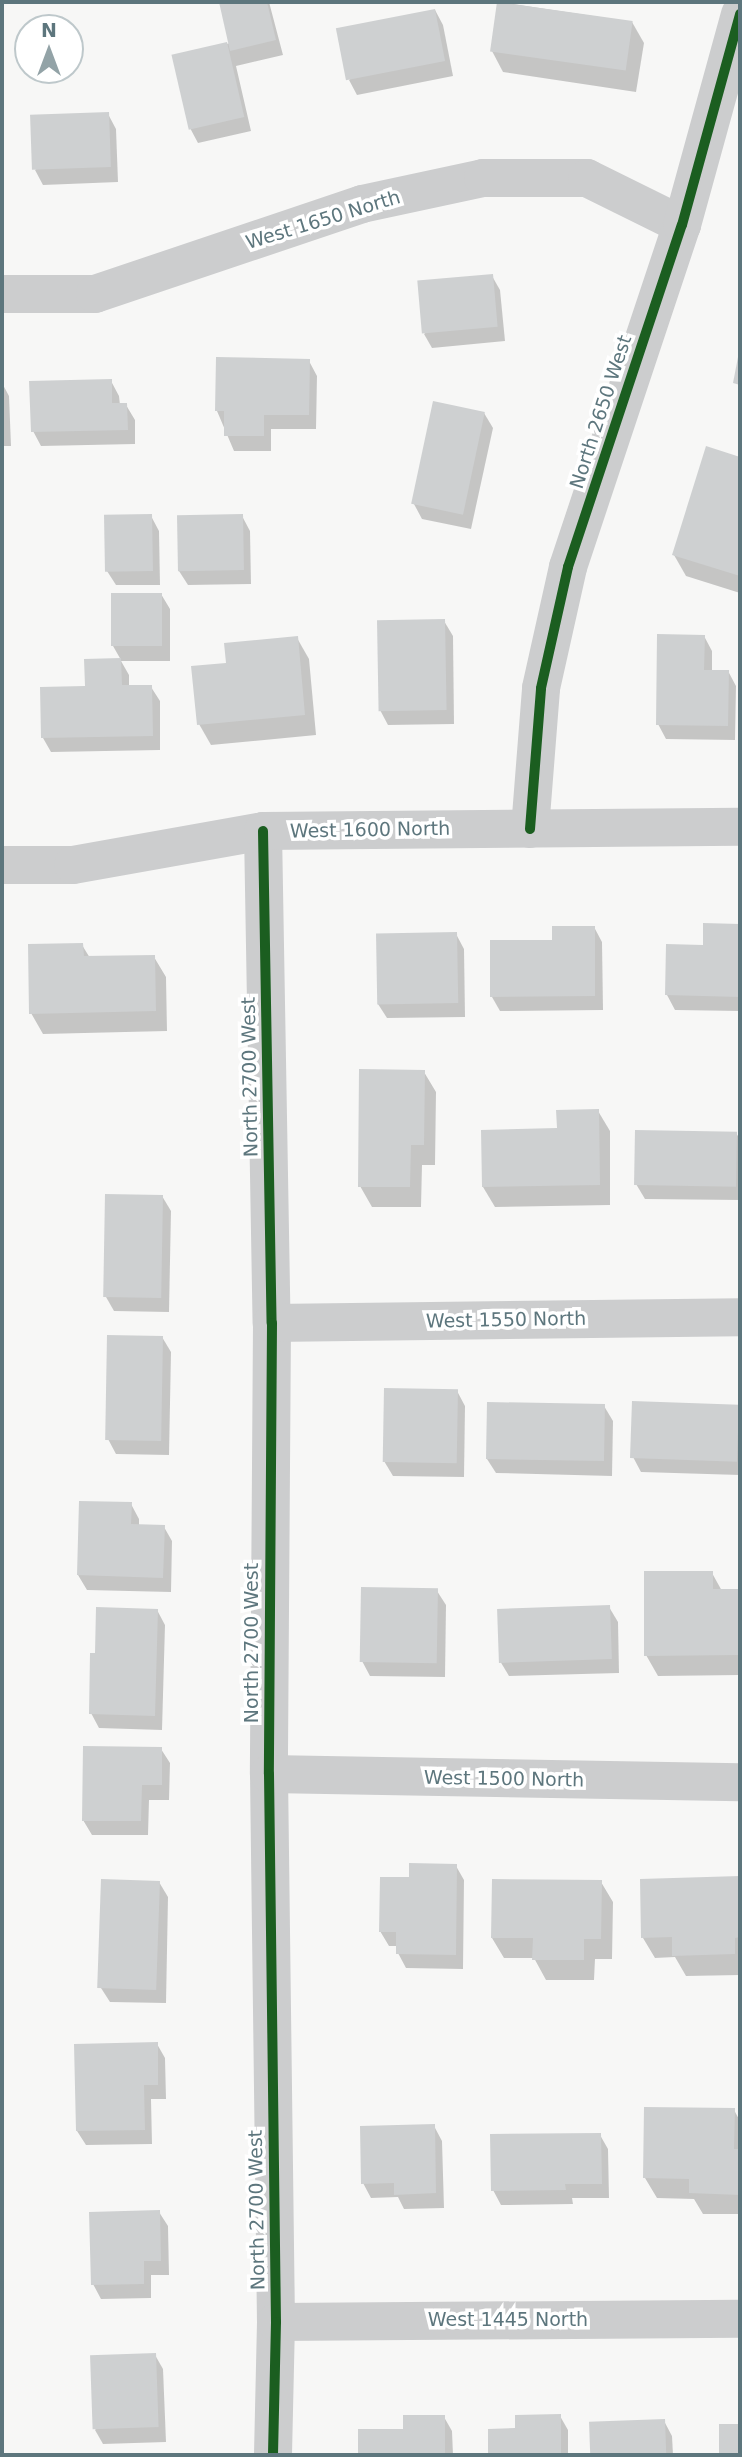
<!DOCTYPE html>
<html>
<head>
<meta charset="utf-8">
<style>
  body { margin:0 }
  #map { position:relative; width:742px; height:2457px; overflow:hidden; background:#f7f7f6; font-family:"DejaVu Sans",sans-serif }
  div>[style] { position:absolute }
  [style*='--x'] { left:calc(var(--x)*1px); top:calc(var(--y)*1px); width:calc(var(--w)*1px); rotate:calc(var(--a)*1deg) }
  .shadow>* { inset:0; background:#0003 }
  .building>* { inset:0; background:#ced0d1; transform-origin:0 0 }
  .minor>* { height:38px; margin:-19px; padding:0 19px; transform-origin:19px; border-radius:19px; background:#cccdce }
  .cycleway>* { height:10px; margin:-5px; padding:0 5px; transform-origin:5px; border-radius:5px; background:#1b5e20 }
  span { translate:-50% -50%; white-space:nowrap; text-align:center; line-height:1.15; -webkit-text-stroke:7px #fff; paint-order:stroke }
  .street-label { font-size:19px; color:#5d767d }
  .frame { position:absolute; inset:0; border:4px solid #5d767d; pointer-events:none }
  .north { position:absolute; left:14px; top:14px; width:70px; height:70px; box-sizing:border-box; background:#fff; border:2px solid #bec8cb; border-radius:50%; rotate:0deg; font-size:19px; font-weight:700; line-height:28px; text-align:center; color:#5d767d }
  .north::after { content:''; display:block; margin:auto; width:24px; height:32px; background:#93a3a7; clip-path:polygon(50% 0,100% 100%,50% 72%,0 100%) }
</style>
</head>
<body>
<div id="map">
  <div class="shadow">
    <i style="clip-path:polygon(221px 2px,269px 2px,283px 55px,236px 66px,251px 131px,198px 143px,190px 128px,174px 56px,231px 43px)"></i>
    <i style="clip-path:polygon(499px 2px,632px 22px,644px 43px,636px 92px,503px 72px,492px 51px)"></i>
    <i style="clip-path:polygon(435px 10px,443px 25px,453px 76px,357px 95px,349px 80px)"></i>
    <i style="clip-path:polygon(108px 114px,116px 129px,118px 182px,43px 185px,35px 170px)"></i>
    <i style="clip-path:polygon(492px 276px,500px 290px,505px 341px,432px 348px,424px 334px)"></i>
    <i style="clip-path:polygon(309px 361px,317px 376px,316px 429px,271px 429px,271px 451px,234px 451px,217px 411px)"></i>
    <i style="clip-path:polygon(111px 381px,119px 396px,120px 405px,126px 405px,135px 420px,135px 444px,41px 446px,33px 431px)"></i>
    <i style="clip-path:polygon(2px 383px,9px 396px,11px 446px,2px 446px)"></i>
    <i style="clip-path:polygon(484px 413px,493px 428px,471px 529px,422px 519px,414px 504px)"></i>
    <i style="clip-path:polygon(707px 449px,740px 459px,740px 593px,686px 576px,674px 555px)"></i>
    <i style="clip-path:polygon(151px 516px,159px 531px,160px 585px,116px 585px,107px 571px)"></i>
    <i style="clip-path:polygon(242px 516px,250px 531px,251px 584px,188px 585px,179px 571px)"></i>
    <i style="clip-path:polygon(161px 594px,170px 609px,170px 661px,121px 661px,129px 675px,129px 687px,151px 687px,160px 701px,160px 750px,51px 752px,43px 738px,87px 688px,86px 661px,121px 660px,113px 646px)"></i>
    <i style="clip-path:polygon(444px 621px,453px 636px,454px 724px,388px 725px,380px 710px)"></i>
    <i style="clip-path:polygon(704px 636px,712px 651px,712px 671px,728px 671px,736px 686px,735px 740px,666px 739px,658px 724px)"></i>
    <i style="clip-path:polygon(297px 638px,309px 659px,316px 735px,211px 745px,199px 724px,228px 665px)"></i>
    <i style="clip-path:polygon(704px 925px,740px 926px,740px 1011px,675px 1010px,667px 995px,704px 947px)"></i>
    <i style="clip-path:polygon(594px 927px,602px 942px,603px 1010px,500px 1011px,492px 997px,554px 941px)"></i>
    <i style="clip-path:polygon(456px 934px,464px 949px,465px 1017px,387px 1018px,378px 1004px)"></i>
    <i style="clip-path:polygon(82px 945px,90px 958px,154px 957px,166px 977px,167px 1031px,43px 1034px,31px 1013px)"></i>
    <i style="clip-path:polygon(424px 1072px,436px 1092px,435px 1165px,422px 1165px,421px 1207px,372px 1207px,360px 1186px)"></i>
    <i style="clip-path:polygon(598px 1111px,610px 1131px,610px 1205px,495px 1207px,483px 1187px,558px 1130px)"></i>
    <i style="clip-path:polygon(736px 1133px,740px 1139px,740px 1200px,645px 1199px,636px 1184px)"></i>
    <i style="clip-path:polygon(162px 1196px,171px 1211px,169px 1312px,114px 1311px,106px 1297px)"></i>
    <i style="clip-path:polygon(162px 1337px,171px 1352px,169px 1455px,116px 1454px,108px 1439px)"></i>
    <i style="clip-path:polygon(457px 1391px,465px 1406px,464px 1477px,393px 1476px,384px 1461px)"></i>
    <i style="clip-path:polygon(604px 1406px,613px 1421px,612px 1476px,496px 1473px,487px 1459px)"></i>
    <i style="clip-path:polygon(738px 1406px,740px 1475px,641px 1472px,633px 1457px)"></i>
    <i style="clip-path:polygon(131px 1504px,139px 1519px,139px 1526px,164px 1527px,172px 1541px,171px 1592px,87px 1590px,78px 1575px)"></i>
    <i style="clip-path:polygon(712px 1573px,722px 1591px,740px 1591px,740px 1675px,658px 1676px,646px 1655px)"></i>
    <i style="clip-path:polygon(437px 1591px,446px 1605px,445px 1677px,370px 1676px,362px 1661px)"></i>
    <i style="clip-path:polygon(609px 1607px,618px 1622px,619px 1673px,509px 1676px,500px 1661px)"></i>
    <i style="clip-path:polygon(157px 1610px,165px 1625px,162px 1730px,99px 1728px,91px 1713px,97px 1654px)"></i>
    <i style="clip-path:polygon(161px 1749px,170px 1763px,169px 1800px,149px 1800px,148px 1835px,92px 1835px,83px 1820px)"></i>
    <i style="clip-path:polygon(456px 1866px,464px 1880px,463px 1969px,406px 1968px,398px 1953px,398px 1946px,389px 1946px,380px 1931px,411px 1879px)"></i>
    <i style="clip-path:polygon(740px 1878px,740px 1975px,686px 1976px,675px 1957px,655px 1958px,643px 1938px,642px 1881px)"></i>
    <i style="clip-path:polygon(159px 1882px,168px 1897px,166px 2003px,110px 2002px,101px 1988px)"></i>
    <i style="clip-path:polygon(601px 1882px,613px 1902px,612px 1959px,595px 1959px,594px 1980px,546px 1980px,534px 1958px,504px 1958px,492px 1938px)"></i>
    <i style="clip-path:polygon(157px 2044px,165px 2058px,166px 2099px,151px 2099px,152px 2144px,86px 2145px,77px 2131px)"></i>
    <i style="clip-path:polygon(734px 2110px,740px 2121px,740px 2214px,703px 2214px,694px 2199px,657px 2198px,645px 2178px)"></i>
    <i style="clip-path:polygon(434px 2126px,442px 2141px,444px 2208px,404px 2209px,398px 2197px,371px 2198px,363px 2183px)"></i>
    <i style="clip-path:polygon(600px 2135px,608px 2149px,609px 2198px,572px 2198px,573px 2204px,501px 2205px,493px 2190px)"></i>
    <i style="clip-path:polygon(159px 2212px,168px 2226px,169px 2275px,151px 2275px,151px 2298px,101px 2299px,93px 2284px)"></i>
    <i style="clip-path:polygon(155px 2355px,163px 2369px,166px 2442px,103px 2444px,95px 2430px)"></i>
    <i style="clip-path:polygon(560px 2416px,568px 2430px,568px 2455px,490px 2455px,489px 2430px,517px 2430px)"></i>
    <i style="clip-path:polygon(444px 2417px,452px 2431px,453px 2455px,360px 2455px,359px 2431px,405px 2430px)"></i>
    <i style="clip-path:polygon(664px 2421px,672px 2436px,673px 2455px,592px 2455px,591px 2423px)"></i>
  </div>
  <div class="building">
    <i style="clip-path:polygon(219px 2px,267px 2px,276px 40px,230px 51px)"></i>
    <i style="left:497px;top:2px;width:137px;height:50px;rotate:8deg"></i>
    <i style="left:435px;top:9px;width:53px;height:101px;rotate:79deg"></i>
    <i style="left:227px;top:42px;width:77px;height:57px;rotate:77deg"></i>
    <i style="left:109px;top:112px;width:55px;height:79px;rotate:88deg"></i>
    <i style="left:493px;top:274px;width:53px;height:76px;rotate:85deg"></i>
    <i style="clip-path:polygon(739px 352px,740px 352px,740px 385px,733px 383px)"></i>
    <i style="clip-path:polygon(216px 357px,310px 359px,309px 415px,264px 415px,264px 436px,224px 436px,224px 411px,215px 411px)"></i>
    <i style="clip-path:polygon(112px 379px,112px 403px,127px 403px,128px 430px,31px 432px,29px 381px)"></i>
    <i style="left:433px;top:401px;width:53px;height:105px;rotate:12deg"></i>
    <i style="clip-path:polygon(706px 446px,740px 457px,740px 576px,672px 555px)"></i>
    <i style="left:152px;top:514px;width:57px;height:48px;rotate:89deg"></i>
    <i style="left:243px;top:514px;width:56px;height:66px;rotate:89deg"></i>
    <i style="left:111px;top:593px;width:51px;height:53px"></i>
    <i style="left:445px;top:619px;width:91px;height:68px;rotate:89deg"></i>
    <i style="clip-path:polygon(657px 634px,705px 635px,704px 670px,729px 670px,728px 726px,656px 725px)"></i>
    <i style="clip-path:polygon(298px 636px,305px 715px,197px 725px,191px 666px,226px 663px,224px 643px)"></i>
    <i style="clip-path:polygon(121px 658px,122px 685px,152px 685px,153px 736px,41px 738px,40px 687px,85px 686px,84px 659px)"></i>
    <i style="clip-path:polygon(703px 923px,740px 924px,740px 997px,665px 995px,666px 944px,703px 945px)"></i>
    <i style="clip-path:polygon(552px 926px,595px 926px,595px 996px,490px 997px,490px 940px,552px 940px)"></i>
    <i style="left:457px;top:932px;width:71px;height:81px;rotate:89deg"></i>
    <i style="clip-path:polygon(83px 943px,84px 956px,155px 955px,156px 1011px,29px 1014px,28px 944px)"></i>
    <i style="clip-path:polygon(359px 1069px,425px 1070px,424px 1145px,411px 1145px,410px 1187px,358px 1187px)"></i>
    <i style="clip-path:polygon(599px 1109px,600px 1185px,482px 1187px,481px 1130px,557px 1128px,556px 1110px)"></i>
    <i style="left:635px;top:1130px;width:102px;height:55px;rotate:1deg"></i>
    <i style="left:105px;top:1194px;width:58px;height:103px;rotate:1deg"></i>
    <i style="left:107px;top:1335px;width:56px;height:105px;rotate:1deg"></i>
    <i style="left:384px;top:1388px;width:74px;height:74px;rotate:1deg"></i>
    <i style="left:632px;top:1401px;width:107px;height:57px;rotate:2deg"></i>
    <i style="left:487px;top:1402px;width:118px;height:57px;rotate:1deg"></i>
    <i style="clip-path:polygon(79px 1501px,132px 1502px,131px 1524px,165px 1525px,163px 1578px,77px 1575px)"></i>
    <i style="clip-path:polygon(644px 1571px,713px 1571px,713px 1589px,740px 1589px,740px 1655px,644px 1656px)"></i>
    <i style="left:361px;top:1587px;width:77px;height:75px;rotate:1deg"></i>
    <i style="left:610px;top:1605px;width:54px;height:113px;rotate:88deg"></i>
    <i style="clip-path:polygon(96px 1607px,158px 1609px,155px 1716px,89px 1714px,90px 1653px,95px 1653px)"></i>
    <i style="clip-path:polygon(83px 1746px,162px 1747px,162px 1785px,142px 1785px,141px 1821px,82px 1821px)"></i>
    <i style="clip-path:polygon(409px 1863px,457px 1864px,456px 1955px,396px 1954px,396px 1932px,379px 1932px,380px 1877px,409px 1877px)"></i>
    <i style="clip-path:polygon(740px 1876px,740px 1937px,735px 1938px,735px 1954px,672px 1956px,672px 1937px,641px 1938px,640px 1879px)"></i>
    <i style="left:101px;top:1879px;width:59px;height:109px;rotate:2deg"></i>
    <i style="clip-path:polygon(492px 1879px,602px 1880px,601px 1939px,584px 1939px,584px 1960px,532px 1960px,533px 1938px,491px 1938px)"></i>
    <i style="clip-path:polygon(158px 2042px,158px 2085px,144px 2085px,145px 2130px,76px 2131px,74px 2044px)"></i>
    <i style="clip-path:polygon(644px 2107px,735px 2108px,734px 2149px,740px 2149px,740px 2195px,689px 2193px,689px 2179px,643px 2178px)"></i>
    <i style="clip-path:polygon(435px 2124px,436px 2193px,394px 2195px,394px 2183px,361px 2184px,360px 2126px)"></i>
    <i style="clip-path:polygon(601px 2133px,602px 2184px,565px 2184px,566px 2190px,491px 2191px,490px 2134px)"></i>
    <i style="clip-path:polygon(160px 2210px,161px 2261px,144px 2261px,144px 2284px,91px 2285px,89px 2212px)"></i>
    <i style="left:156px;top:2353px;width:74px;height:66px;rotate:88deg"></i>
    <i style="clip-path:polygon(561px 2414px,561px 2455px,488px 2455px,488px 2429px,515px 2428px,515px 2415px)"></i>
    <i style="clip-path:polygon(403px 2415px,445px 2415px,445px 2455px,358px 2455px,358px 2429px,403px 2429px)"></i>
    <i style="left:665px;top:2419px;width:36px;height:76px;rotate:88deg"></i>
    <i style="left:719px;top:2424px;width:21px;height:31px"></i>
  </div>
  <div class="minor">
    <i style="--x:2;--y:294;--w:93;--a:0"></i>
    <i style="--x:95;--y:294;--w:282;--a:-18.6"></i>
    <i style="--x:362;--y:204;--w:124;--a:-12.1"></i>
    <i style="--x:483;--y:178;--w:104;--a:0"></i>
    <i style="--x:587;--y:178;--w:106;--a:26.3"></i>
    <i style="--x:530;--y:829;--w:141;--a:-85.5"></i>
    <i style="--x:541;--y:688;--w:124;--a:-77.4"></i>
    <i style="--x:568;--y:567;--w:360;--a:-71.6"></i>
    <i style="--x:682;--y:225;--w:219;--a:-74.6"></i>
    <i style="--x:263;--y:831;--w:492;--a:89"></i>
    <i style="--x:272;--y:1323;--w:451;--a:90.4"></i>
    <i style="--x:269;--y:1774;--w:548;--a:89.27"></i>
    <i style="--x:276;--y:2322;--w:133;--a:91.3"></i>
    <i style="--x:2;--y:865;--w:71;--a:0"></i>
    <i style="--x:73;--y:865;--w:193;--a:-10.1"></i>
    <i style="--x:263;--y:831;--w:477;--a:-0.5"></i>
    <i style="--x:272;--y:1323;--w:468;--a:-0.7"></i>
    <i style="--x:269;--y:1774;--w:471;--a:1"></i>
    <i style="--x:276;--y:2322;--w:464;--a:-0.4"></i>
  </div>
  <div class="cycleway">
    <i style="--x:530;--y:829;--w:141;--a:-85.5"></i>
    <i style="--x:541;--y:688;--w:124;--a:-77.4"></i>
    <i style="--x:568;--y:567;--w:360;--a:-71.6"></i>
    <i style="--x:682;--y:225;--w:219;--a:-74.6"></i>
    <i style="--x:263;--y:831;--w:492;--a:89"></i>
    <i style="--x:272;--y:1323;--w:451;--a:90.4"></i>
    <i style="--x:269;--y:1774;--w:548;--a:89.27"></i>
    <i style="--x:276;--y:2322;--w:133;--a:91.3"></i>
  </div>
  <div class="street-label">
    <span style="left:323px;top:220px;rotate:-17deg">West 1650 North</span>
    <span style="left:601px;top:412px;rotate:-72deg">North 2650 West</span>
    <span style="left:370px;top:830px;rotate:-1deg">West 1600 North</span>
    <span style="left:250px;top:1077px;rotate:-91deg">North 2700 West</span>
    <span style="left:506px;top:1320px;rotate:-1deg">West 1550 North</span>
    <span style="left:252px;top:1643px;rotate:-90deg">North 2700 West</span>
    <span style="left:504px;top:1779px;rotate:1deg">West 1500 North</span>
    <span style="left:257px;top:2210px;rotate:-91deg">North 2700 West</span>
    <span style="left:508px;top:2320px">West 1445 North</span>
  </div>
  <div class="frame"></div>
  <div class="north">N</div>
</div>
</body>
</html>
